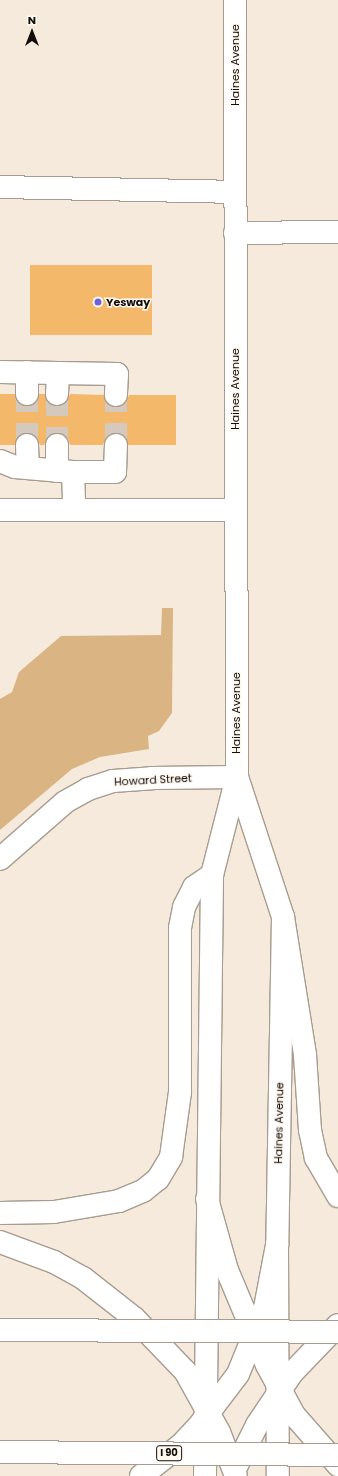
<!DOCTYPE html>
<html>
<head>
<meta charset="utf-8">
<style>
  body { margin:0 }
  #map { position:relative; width:338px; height:1476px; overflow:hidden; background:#f6eadc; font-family:Poppins,sans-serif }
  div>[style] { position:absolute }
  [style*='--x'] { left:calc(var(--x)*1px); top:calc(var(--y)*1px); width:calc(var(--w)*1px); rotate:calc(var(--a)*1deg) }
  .green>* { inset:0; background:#dbb484 }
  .building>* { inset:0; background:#f4b86b; transform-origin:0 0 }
  .minor-tunnel>* { height:22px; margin-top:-11px; transform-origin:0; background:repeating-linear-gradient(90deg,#d4c9bc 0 22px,transparent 0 33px) }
  .roads { filter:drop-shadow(1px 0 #a79c8f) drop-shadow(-1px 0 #a79c8f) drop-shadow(0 1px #a79c8f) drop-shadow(0 -1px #a79c8f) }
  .minor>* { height:22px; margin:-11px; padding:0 11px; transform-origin:11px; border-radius:11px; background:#fff }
  .major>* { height:22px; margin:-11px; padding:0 11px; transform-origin:11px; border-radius:11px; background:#fff }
  .highway>* { height:22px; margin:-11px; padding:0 11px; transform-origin:11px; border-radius:11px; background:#fff }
  .bridges { filter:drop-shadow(1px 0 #a79c8f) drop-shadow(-1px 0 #a79c8f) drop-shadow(0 1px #a79c8f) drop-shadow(0 -1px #a79c8f) }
  .highway-bridge>* { height:22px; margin:-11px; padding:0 11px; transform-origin:11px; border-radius:11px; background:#fff }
  .dots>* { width:11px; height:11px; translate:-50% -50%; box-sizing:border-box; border:2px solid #fff8f0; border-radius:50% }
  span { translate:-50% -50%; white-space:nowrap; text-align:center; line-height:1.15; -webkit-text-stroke:3px #fff8f0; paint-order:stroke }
  .shield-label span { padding:1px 3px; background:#fff8f0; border:1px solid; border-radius:3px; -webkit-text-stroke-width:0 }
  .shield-label { font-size:10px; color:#110d08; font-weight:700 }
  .street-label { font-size:11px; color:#110d08 }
  .poi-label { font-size:11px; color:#110d08; font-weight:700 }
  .left { translate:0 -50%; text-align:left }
  .north { position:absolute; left:12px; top:12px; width:40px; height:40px; -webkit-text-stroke:3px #fff8f0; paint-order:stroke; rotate:0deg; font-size:11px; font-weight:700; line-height:16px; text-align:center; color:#110d08 }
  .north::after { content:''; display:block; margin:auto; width:14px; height:18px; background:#110d08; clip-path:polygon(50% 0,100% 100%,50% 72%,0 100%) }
</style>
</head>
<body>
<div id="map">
  <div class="green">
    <i style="clip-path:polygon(162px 608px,173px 608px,172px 713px,159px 731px,148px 736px,149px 749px,100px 757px,72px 769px,0 830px,0 699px,12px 692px,19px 672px,61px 636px,161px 635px)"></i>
  </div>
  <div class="building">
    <i style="left:30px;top:265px;width:122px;height:70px"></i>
    <i style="clip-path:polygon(0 394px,15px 394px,16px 401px,27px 406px,34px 405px,39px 394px,45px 394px,50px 404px,57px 406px,67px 401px,70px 394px,104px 395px,109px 405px,116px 407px,126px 402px,129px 395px,176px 395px,176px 445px,128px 445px,123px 435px,116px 433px,106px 438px,103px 445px,70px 445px,68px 438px,57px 433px,50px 434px,44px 445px,40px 445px,37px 438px,27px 433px,20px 435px,15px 445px,0 445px)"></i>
  </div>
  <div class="minor-tunnel">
    <i style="--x:57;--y:394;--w:51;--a:90"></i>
    <i style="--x:27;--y:445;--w:51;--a:-90"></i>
    <i style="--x:116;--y:445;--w:50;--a:-90"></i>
  </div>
  <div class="roads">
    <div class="minor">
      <i style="--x:0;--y:187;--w:235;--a:1.2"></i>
      <i style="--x:235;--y:233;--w:103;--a:-0.6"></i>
      <i style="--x:0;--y:372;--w:117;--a:1"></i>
      <i style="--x:117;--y:374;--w:21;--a:93"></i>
      <i style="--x:27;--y:372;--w:22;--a:90"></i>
      <i style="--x:57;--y:394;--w:21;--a:-87"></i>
      <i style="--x:27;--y:445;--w:23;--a:88"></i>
      <i style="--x:0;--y:461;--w:16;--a:22"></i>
      <i style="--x:15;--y:467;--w:58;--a:4.9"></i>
      <i style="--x:73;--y:472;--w:38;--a:88"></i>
      <i style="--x:57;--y:471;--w:26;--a:-90"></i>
      <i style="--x:73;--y:472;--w:42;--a:0"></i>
      <i style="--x:115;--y:472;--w:27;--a:-88"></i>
      <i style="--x:0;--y:510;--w:236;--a:0"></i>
      <i style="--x:0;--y:859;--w:86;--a:-41.2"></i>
      <i style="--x:65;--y:802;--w:26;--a:-29"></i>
      <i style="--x:88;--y:789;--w:26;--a:-18"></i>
      <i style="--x:113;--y:781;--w:39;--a:-4"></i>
      <i style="--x:152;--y:778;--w:85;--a:-0.7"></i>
    </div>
    <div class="major">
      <i style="--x:237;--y:777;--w:147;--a:71.8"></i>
      <i style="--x:283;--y:917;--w:328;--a:91"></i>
      <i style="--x:277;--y:1245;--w:231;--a:89.8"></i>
      <i style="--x:205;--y:1476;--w:601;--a:-89.33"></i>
      <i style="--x:212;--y:875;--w:101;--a:-75.7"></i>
      <i style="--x:237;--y:777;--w:777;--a:-90.15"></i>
    </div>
    <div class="highway">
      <i style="--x:283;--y:917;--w:140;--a:80.9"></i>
      <i style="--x:305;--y:1055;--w:75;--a:86.2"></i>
      <i style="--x:310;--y:1130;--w:29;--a:78"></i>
      <i style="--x:316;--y:1158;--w:44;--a:59.9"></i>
      <i style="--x:207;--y:1199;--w:74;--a:74.3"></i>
      <i style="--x:227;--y:1270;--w:103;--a:67.2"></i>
      <i style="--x:267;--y:1365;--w:57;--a:61.6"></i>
      <i style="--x:294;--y:1415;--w:67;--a:48.7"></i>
      <i style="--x:0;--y:1213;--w:54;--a:-1.1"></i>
      <i style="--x:54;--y:1212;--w:66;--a:-9.6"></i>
      <i style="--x:119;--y:1201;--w:26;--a:-23"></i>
      <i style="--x:143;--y:1191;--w:19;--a:-39"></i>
      <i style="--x:158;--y:1179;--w:26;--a:-59"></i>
      <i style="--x:171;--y:1157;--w:66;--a:-82.1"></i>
      <i style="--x:180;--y:1092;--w:164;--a:-90"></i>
      <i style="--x:180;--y:928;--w:21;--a:-79"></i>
      <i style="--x:184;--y:907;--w:22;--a:-63"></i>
      <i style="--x:194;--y:887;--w:22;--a:-34"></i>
      <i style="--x:0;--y:1242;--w:58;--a:20.3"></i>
      <i style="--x:54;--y:1262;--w:33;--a:29"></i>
      <i style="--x:83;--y:1278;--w:65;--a:38.1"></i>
      <i style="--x:134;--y:1318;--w:74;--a:46.1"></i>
      <i style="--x:185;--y:1371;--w:70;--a:60.9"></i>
      <i style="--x:219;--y:1432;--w:47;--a:68.9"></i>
      <i style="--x:235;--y:1469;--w:49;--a:-63.4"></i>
      <i style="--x:257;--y:1425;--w:63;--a:-56.1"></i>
      <i style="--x:292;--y:1373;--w:66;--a:-46.2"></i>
      <i style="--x:141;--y:1476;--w:51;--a:-37.8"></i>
      <i style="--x:181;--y:1445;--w:25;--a:-47"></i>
      <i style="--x:198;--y:1427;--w:66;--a:-53"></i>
      <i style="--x:238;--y:1374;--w:71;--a:-67.8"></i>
      <i style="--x:265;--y:1308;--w:64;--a:-79.2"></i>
    </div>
  </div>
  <div class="bridges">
    <div class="highway-bridge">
      <i style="--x:0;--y:1330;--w:338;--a:0.3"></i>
      <i style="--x:0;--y:1452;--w:338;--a:0.5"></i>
    </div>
  </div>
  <div class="dots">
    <i style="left:98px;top:302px;background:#6b62dc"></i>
  </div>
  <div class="shield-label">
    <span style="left:169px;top:1453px">I 90</span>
  </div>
  <div class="street-label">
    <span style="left:235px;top:65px;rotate:-90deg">Haines Avenue</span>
    <span style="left:235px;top:389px;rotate:-90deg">Haines Avenue</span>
    <span style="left:236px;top:713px;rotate:-90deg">Haines Avenue</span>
    <span style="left:153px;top:780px;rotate:-3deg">Howard Street</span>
    <span style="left:279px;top:1123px;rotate:-89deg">Haines Avenue</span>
  </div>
  <div class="poi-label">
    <span class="left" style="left:106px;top:302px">Yesway</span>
  </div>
  <div class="north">N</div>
</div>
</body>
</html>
